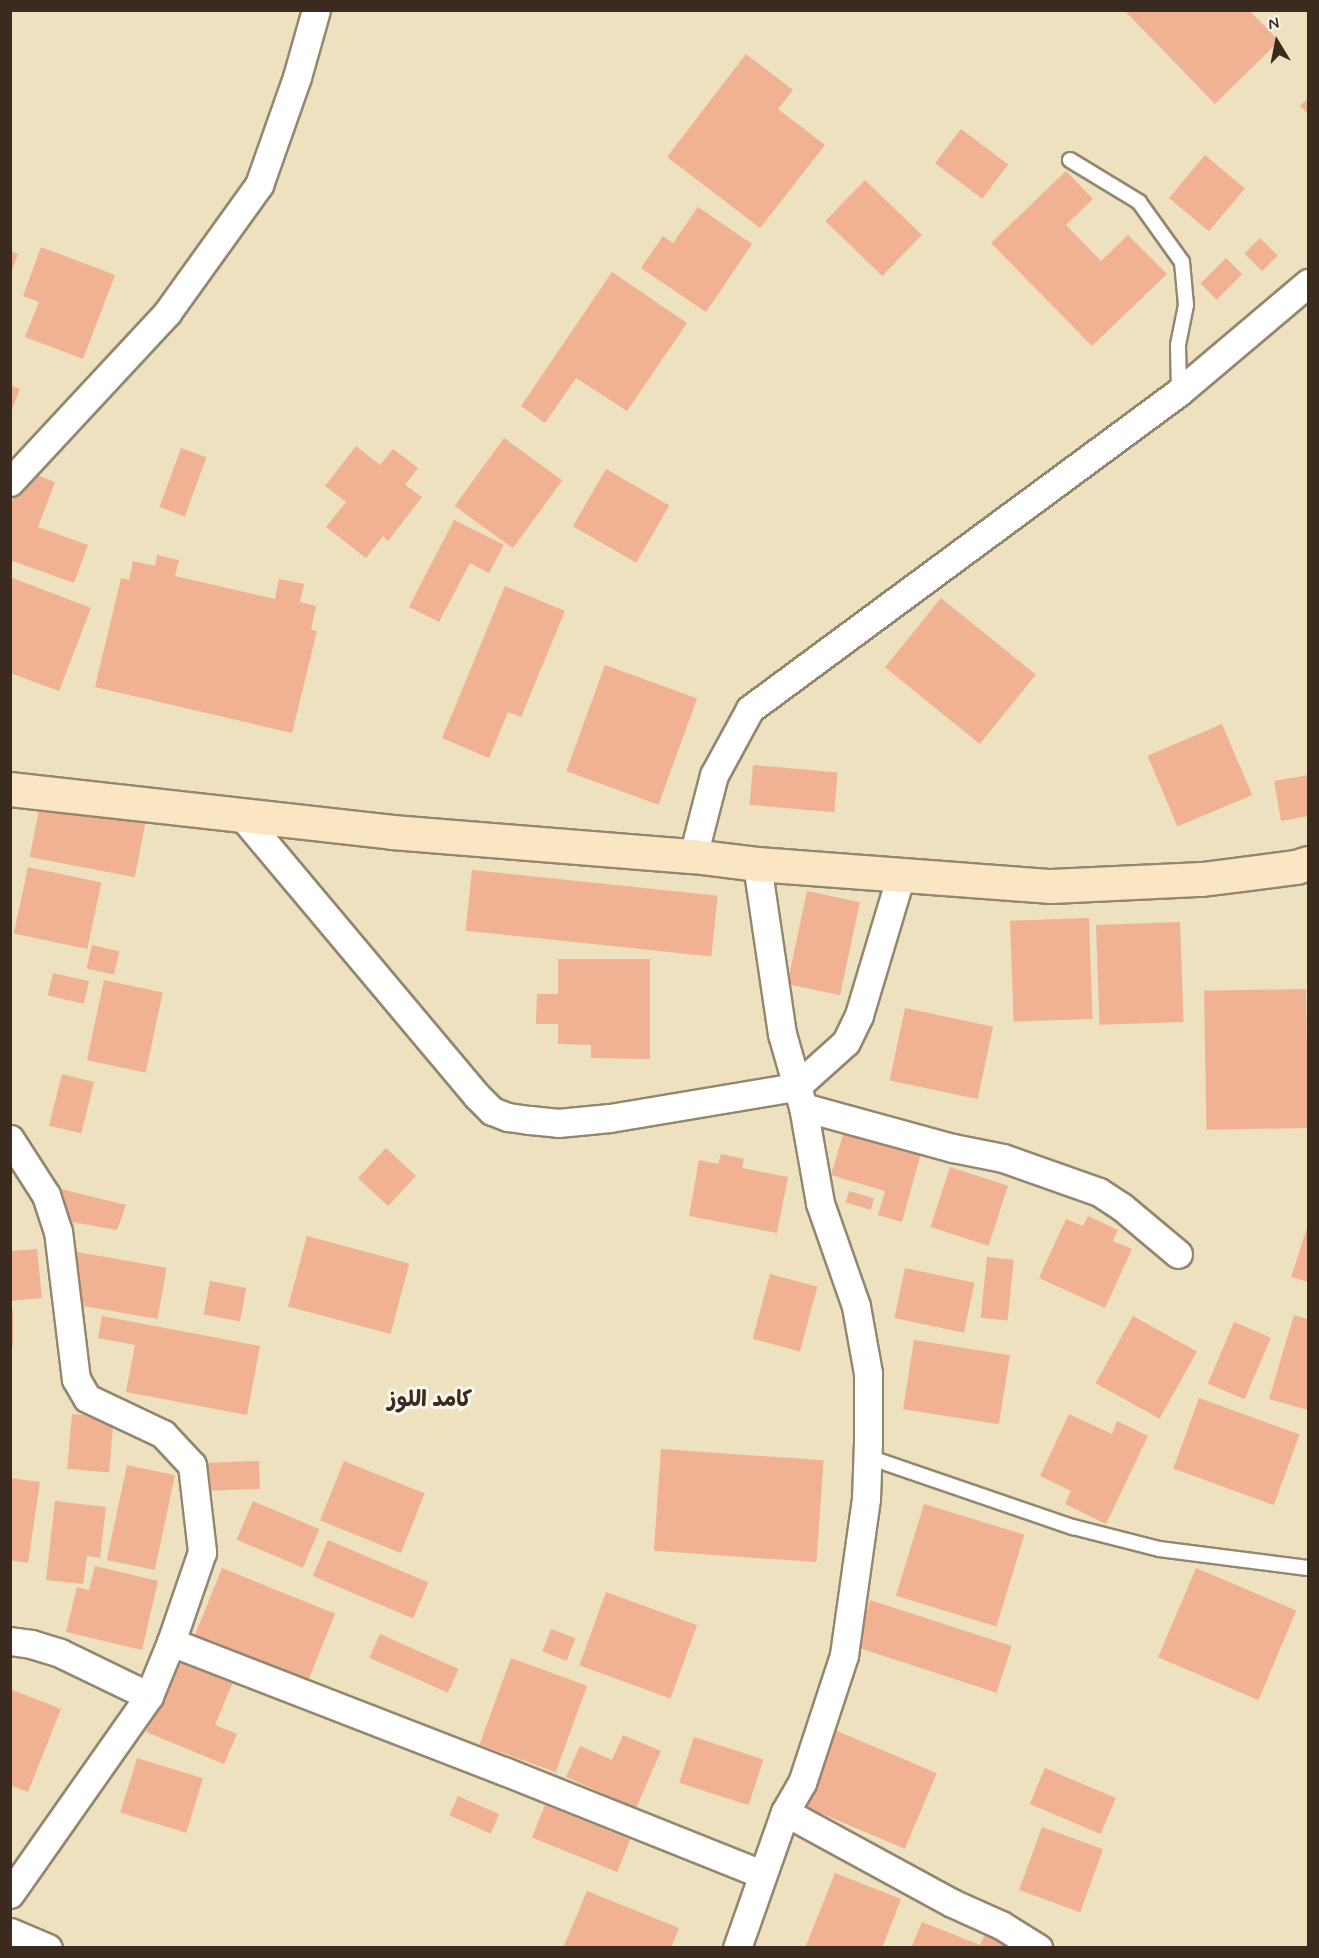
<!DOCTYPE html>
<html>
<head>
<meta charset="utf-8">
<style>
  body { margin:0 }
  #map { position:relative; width:1319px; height:1958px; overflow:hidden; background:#ede1c0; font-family:Mynerve,"Playpen Sans Arabic",sans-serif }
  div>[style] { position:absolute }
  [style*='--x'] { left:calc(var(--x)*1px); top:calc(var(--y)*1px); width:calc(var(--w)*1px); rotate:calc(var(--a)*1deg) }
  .building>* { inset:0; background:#f0b293; transform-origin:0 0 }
  .roads { filter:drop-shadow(2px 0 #94866f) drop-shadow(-2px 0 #94866f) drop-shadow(0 2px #94866f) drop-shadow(0 -2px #94866f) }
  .service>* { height:14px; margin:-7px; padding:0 7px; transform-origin:7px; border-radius:7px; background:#fff }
  .minor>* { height:27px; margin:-13.5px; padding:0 13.5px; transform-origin:13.5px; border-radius:13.5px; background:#fff }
  .secondary>* { height:33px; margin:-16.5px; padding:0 16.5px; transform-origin:16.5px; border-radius:16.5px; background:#fbe6c4 }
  span { translate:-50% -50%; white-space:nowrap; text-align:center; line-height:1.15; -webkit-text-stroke:6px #fbf7ec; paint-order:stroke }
  .quarter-label { font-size:22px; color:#3b2a1e; font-weight:700 }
  .frame { position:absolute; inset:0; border:12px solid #3b2a1e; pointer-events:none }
  .north { position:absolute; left:1247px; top:12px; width:60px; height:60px; -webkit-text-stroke:4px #fbf7ec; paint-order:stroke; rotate:350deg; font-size:16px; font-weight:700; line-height:24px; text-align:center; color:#3b2a1e }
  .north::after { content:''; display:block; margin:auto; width:21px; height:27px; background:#3b2a1e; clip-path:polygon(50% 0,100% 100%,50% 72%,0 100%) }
</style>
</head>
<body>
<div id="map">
  <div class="building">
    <i style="clip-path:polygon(1124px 10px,1249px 10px,1279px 41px,1215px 104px)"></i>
    <i style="clip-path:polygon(746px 54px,793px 90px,778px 109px,825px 145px,760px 228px,667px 157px)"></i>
    <i style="clip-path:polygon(1308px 98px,1308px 114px,1300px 106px)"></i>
    <i style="left:961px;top:129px;width:59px;height:43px;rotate:37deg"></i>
    <i style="left:1205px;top:155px;width:52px;height:56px;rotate:40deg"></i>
    <i style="clip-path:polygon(1066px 171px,1093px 199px,1066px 225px,1101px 261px,1128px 235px,1167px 274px,1092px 346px,991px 243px)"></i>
    <i style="left:865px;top:180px;width:79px;height:57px;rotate:44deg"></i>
    <i style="clip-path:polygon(698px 207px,752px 244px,706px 312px,641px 268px,663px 236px,673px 243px)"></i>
    <i style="left:1260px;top:238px;width:25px;height:22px;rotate:45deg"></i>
    <i style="clip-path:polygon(41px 247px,115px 275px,83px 359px,25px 337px,39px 302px,23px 296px)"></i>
    <i style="clip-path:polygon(10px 251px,18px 254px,11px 273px,10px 273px)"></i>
    <i style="left:1226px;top:258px;width:23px;height:36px;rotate:45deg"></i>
    <i style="clip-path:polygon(612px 272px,687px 323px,627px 411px,576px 378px,545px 423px,521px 406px)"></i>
    <i style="clip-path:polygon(10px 385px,20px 389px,11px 411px,10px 411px)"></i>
    <i style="left:504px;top:438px;width:72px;height:84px;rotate:36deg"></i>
    <i style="clip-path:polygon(356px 446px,380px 465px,393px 449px,418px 468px,405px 485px,422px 497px,388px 541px,383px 536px,366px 558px,326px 527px,346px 502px,325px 486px)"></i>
    <i style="left:181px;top:448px;width:27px;height:63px;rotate:20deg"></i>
    <i style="left:606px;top:469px;width:73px;height:66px;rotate:30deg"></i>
    <i style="clip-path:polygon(24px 470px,55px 482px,38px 527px,88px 545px,74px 583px,10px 560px,10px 507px)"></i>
    <i style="clip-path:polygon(454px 520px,504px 545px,489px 573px,470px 563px,439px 622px,409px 607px)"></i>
    <i style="clip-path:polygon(157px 555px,179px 560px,175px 576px,275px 599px,279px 579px,304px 584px,300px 602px,316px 606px,311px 630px,317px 631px,292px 733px,95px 687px,121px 578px,129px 580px,133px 561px,155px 566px)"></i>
    <i style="clip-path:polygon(10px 577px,91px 608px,59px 691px,10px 673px)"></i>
    <i style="clip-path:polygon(505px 586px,565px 611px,521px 717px,508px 712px,489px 758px,442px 738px)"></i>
    <i style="left:941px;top:598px;width:122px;height:89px;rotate:39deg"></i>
    <i style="left:605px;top:665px;width:98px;height:113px;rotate:20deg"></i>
    <i style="left:1222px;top:724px;width:77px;height:81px;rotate:67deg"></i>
    <i style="left:753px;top:765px;width:85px;height:40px;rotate:5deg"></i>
    <i style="clip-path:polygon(1308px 775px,1308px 816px,1281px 821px,1274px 781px)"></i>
    <i style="left:41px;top:799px;width:107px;height:59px;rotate:11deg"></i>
    <i style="left:28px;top:867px;width:75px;height:68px;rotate:12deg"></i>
    <i style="left:472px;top:870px;width:247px;height:61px;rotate:6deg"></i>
    <i style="left:807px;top:891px;width:54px;height:95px;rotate:12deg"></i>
    <i style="left:1089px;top:918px;width:101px;height:79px;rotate:88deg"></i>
    <i style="left:1180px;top:922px;width:100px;height:84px;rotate:88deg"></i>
    <i style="left:92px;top:945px;width:28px;height:24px;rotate:13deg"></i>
    <i style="clip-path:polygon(558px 959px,650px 959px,650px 1059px,591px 1058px,591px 1045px,558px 1044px,558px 1024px,536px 1024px,537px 994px,558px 994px)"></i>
    <i style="left:53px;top:973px;width:37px;height:23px;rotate:13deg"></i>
    <i style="left:104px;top:980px;width:60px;height:82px;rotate:12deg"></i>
    <i style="left:1306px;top:989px;width:139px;height:102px;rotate:89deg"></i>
    <i style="left:905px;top:1008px;width:90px;height:74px;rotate:12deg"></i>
    <i style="left:62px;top:1074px;width:33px;height:53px;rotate:14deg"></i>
    <i style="clip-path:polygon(846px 1125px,923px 1146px,902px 1222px,878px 1215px,885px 1191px,831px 1175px)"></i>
    <i style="left:386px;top:1148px;width:41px;height:41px;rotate:43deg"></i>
    <i style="clip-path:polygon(721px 1154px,744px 1159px,742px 1168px,788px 1177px,777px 1233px,689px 1216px,699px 1160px,718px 1164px)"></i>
    <i style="left:950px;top:1167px;width:61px;height:63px;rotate:18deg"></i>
    <i style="clip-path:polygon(61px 1189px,126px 1205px,117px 1230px,66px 1221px)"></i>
    <i style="left:849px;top:1191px;width:26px;height:12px;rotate:16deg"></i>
    <i style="clip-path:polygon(1088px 1216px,1118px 1230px,1113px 1241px,1132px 1249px,1105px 1308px,1039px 1278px,1066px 1219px,1083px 1226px)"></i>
    <i style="clip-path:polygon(1308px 1225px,1308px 1282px,1291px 1277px)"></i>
    <i style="left:307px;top:1236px;width:106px;height:73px;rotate:15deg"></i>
    <i style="clip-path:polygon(37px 1249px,42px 1298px,10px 1301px,10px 1251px)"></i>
    <i style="left:77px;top:1252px;width:91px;height:52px;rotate:10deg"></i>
    <i style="left:987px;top:1257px;width:27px;height:61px;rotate:6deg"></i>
    <i style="left:905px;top:1268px;width:71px;height:51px;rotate:12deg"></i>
    <i style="left:770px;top:1274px;width:49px;height:67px;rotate:15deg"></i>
    <i style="left:210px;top:1281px;width:37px;height:34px;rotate:11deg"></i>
    <i style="left:10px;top:1310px;width:3px;height:36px"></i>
    <i style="clip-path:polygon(1294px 1315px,1308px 1319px,1308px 1410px,1269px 1399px)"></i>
    <i style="clip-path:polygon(102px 1316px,260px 1346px,247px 1415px,126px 1392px,135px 1345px,98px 1338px)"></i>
    <i style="left:1133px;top:1316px;width:73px;height:77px;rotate:29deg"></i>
    <i style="left:1234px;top:1322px;width:40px;height:67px;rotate:23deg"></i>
    <i style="left:914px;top:1340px;width:97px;height:70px;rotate:9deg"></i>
    <i style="left:1199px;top:1398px;width:107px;height:75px;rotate:20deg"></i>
    <i style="left:72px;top:1414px;width:42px;height:55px;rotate:5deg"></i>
    <i style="clip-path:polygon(1069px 1414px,1112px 1434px,1117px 1421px,1148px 1436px,1106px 1524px,1065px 1504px,1071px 1491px,1040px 1476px)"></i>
    <i style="left:661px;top:1449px;width:163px;height:102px;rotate:4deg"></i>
    <i style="left:259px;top:1461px;width:28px;height:54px;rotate:88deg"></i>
    <i style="left:344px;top:1461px;width:87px;height:64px;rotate:22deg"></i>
    <i style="left:127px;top:1465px;width:49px;height:97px;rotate:12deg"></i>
    <i style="clip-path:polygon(10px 1478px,40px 1482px,28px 1563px,10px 1560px)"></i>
    <i style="clip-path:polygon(55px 1501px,106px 1507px,100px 1558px,87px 1556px,83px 1584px,46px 1580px)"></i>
    <i style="left:253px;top:1501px;width:72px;height:42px;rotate:23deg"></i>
    <i style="left:924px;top:1504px;width:105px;height:96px;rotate:17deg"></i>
    <i style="left:328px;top:1540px;width:109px;height:39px;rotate:23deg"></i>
    <i style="clip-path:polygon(95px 1566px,158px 1581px,142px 1650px,66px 1632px,77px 1587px,89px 1590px)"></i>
    <i style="left:222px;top:1568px;width:122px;height:72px;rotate:22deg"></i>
    <i style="left:1196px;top:1568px;width:109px;height:97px;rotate:23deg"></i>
    <i style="left:606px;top:1592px;width:97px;height:78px;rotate:20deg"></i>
    <i style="left:870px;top:1600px;width:149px;height:49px;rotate:18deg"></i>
    <i style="left:551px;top:1629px;width:26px;height:24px;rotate:21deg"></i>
    <i style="left:380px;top:1634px;width:86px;height:26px;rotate:24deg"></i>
    <i style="clip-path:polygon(180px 1651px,236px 1675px,215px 1725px,237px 1734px,224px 1764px,146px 1732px)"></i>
    <i style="left:511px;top:1658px;width:81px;height:92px;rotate:20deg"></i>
    <i style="clip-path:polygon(10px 1689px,61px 1709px,28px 1792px,10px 1785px)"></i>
    <i style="left:830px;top:1728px;width:116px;height:82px;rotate:23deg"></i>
    <i style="clip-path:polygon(623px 1735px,661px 1751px,636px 1808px,566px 1777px,580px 1746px,612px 1760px)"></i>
    <i style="left:694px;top:1737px;width:73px;height:48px;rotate:18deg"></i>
    <i style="left:137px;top:1758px;width:69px;height:57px;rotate:17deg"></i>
    <i style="left:1045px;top:1768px;width:77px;height:39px;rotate:23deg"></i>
    <i style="left:458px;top:1796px;width:45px;height:21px;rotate:24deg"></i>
    <i style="left:545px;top:1805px;width:92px;height:35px;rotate:22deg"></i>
    <i style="left:1042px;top:1827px;width:65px;height:67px;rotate:20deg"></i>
    <i style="clip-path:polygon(835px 1873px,901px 1899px,882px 1948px,805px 1948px)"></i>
    <i style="clip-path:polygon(587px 1891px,679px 1928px,671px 1948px,563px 1948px)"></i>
    <i style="clip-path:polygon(922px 1922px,980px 1945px,985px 1934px,1019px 1947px,911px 1948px)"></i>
  </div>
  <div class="roads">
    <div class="service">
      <i style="--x:1070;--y:160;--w:81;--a:31.3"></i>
      <i style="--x:1139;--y:202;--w:74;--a:54.4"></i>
      <i style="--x:1182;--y:262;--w:43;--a:84.7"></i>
      <i style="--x:1186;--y:305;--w:41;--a:101.3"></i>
      <i style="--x:1178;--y:345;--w:47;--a:88.8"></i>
      <i style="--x:868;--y:1457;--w:217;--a:18.9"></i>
      <i style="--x:1073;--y:1527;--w:89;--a:14.3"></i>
      <i style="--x:1159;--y:1549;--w:150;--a:7.3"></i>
    </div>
    <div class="minor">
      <i style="--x:10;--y:482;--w:231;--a:-47.1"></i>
      <i style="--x:167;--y:313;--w:158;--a:-54.3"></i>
      <i style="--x:259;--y:185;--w:114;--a:-70.6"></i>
      <i style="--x:297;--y:77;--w:70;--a:-74.2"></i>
      <i style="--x:242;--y:816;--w:366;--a:50"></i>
      <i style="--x:477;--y:1096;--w:21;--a:45"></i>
      <i style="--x:492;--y:1111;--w:17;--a:21"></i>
      <i style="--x:508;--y:1117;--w:22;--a:8"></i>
      <i style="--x:530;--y:1120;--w:28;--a:6"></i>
      <i style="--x:558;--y:1123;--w:52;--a:-5.5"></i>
      <i style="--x:610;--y:1118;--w:189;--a:-9.5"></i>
      <i style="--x:796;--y:1087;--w:67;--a:-42"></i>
      <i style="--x:846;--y:1042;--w:30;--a:-64"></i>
      <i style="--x:859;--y:1015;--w:146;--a:-73.3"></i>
      <i style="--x:693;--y:856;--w:84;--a:-75.5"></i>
      <i style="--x:714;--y:775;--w:75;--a:-61.4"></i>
      <i style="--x:750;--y:709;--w:533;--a:-36.46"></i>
      <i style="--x:1179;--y:392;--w:169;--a:-40.2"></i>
      <i style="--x:803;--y:1107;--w:156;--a:15.3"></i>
      <i style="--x:953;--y:1148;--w:51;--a:11.3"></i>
      <i style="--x:1003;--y:1158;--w:102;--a:19.5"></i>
      <i style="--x:1099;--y:1192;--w:27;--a:33"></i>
      <i style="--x:1122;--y:1207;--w:73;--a:40"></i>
      <i style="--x:10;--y:1139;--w:67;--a:57.3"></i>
      <i style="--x:46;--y:1195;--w:38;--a:72"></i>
      <i style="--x:58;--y:1231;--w:149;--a:83.1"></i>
      <i style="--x:76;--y:1379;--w:22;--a:60"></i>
      <i style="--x:87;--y:1398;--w:84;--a:25.3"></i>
      <i style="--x:163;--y:1434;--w:42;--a:46.9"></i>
      <i style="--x:192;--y:1465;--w:88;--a:83.4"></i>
      <i style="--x:202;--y:1552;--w:95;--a:109"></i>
      <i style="--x:171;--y:1642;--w:58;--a:112.2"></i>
      <i style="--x:149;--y:1696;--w:242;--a:125.1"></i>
      <i style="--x:10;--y:1641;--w:21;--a:8"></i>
      <i style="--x:31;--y:1644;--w:30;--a:17"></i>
      <i style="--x:60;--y:1653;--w:99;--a:25.8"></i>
      <i style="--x:171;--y:1642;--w:357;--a:21.2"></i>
      <i style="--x:504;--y:1771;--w:278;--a:21.8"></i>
      <i style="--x:785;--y:1812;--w:190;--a:28.6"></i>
      <i style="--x:952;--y:1903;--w:54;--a:24.2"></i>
      <i style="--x:1001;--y:1925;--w:44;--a:31.9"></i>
      <i style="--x:10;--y:1932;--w:41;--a:22.8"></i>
      <i style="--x:737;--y:1948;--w:144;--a:-70.6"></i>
      <i style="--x:785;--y:1812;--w:34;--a:-60"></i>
      <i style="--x:802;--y:1783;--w:135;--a:-71.8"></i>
      <i style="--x:844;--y:1655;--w:158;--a:-82"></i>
      <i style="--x:866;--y:1499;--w:56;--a:-88"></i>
      <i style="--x:868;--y:1443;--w:70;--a:-90"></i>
      <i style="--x:868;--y:1373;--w:68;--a:-100.2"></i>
      <i style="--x:856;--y:1306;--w:109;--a:-109.3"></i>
      <i style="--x:820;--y:1203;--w:97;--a:-100"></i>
      <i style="--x:803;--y:1107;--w:76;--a:-106"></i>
      <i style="--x:782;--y:1034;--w:172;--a:-98.4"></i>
    </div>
    <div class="secondary">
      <i style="--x:10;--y:789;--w:384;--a:6.4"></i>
      <i style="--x:392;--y:832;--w:302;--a:4.6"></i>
      <i style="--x:693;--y:856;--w:64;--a:7.1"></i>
      <i style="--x:757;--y:864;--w:295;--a:4.3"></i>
      <i style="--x:1051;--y:886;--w:151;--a:-2.7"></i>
      <i style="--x:1202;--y:879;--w:95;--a:-7.3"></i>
      <i style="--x:1296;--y:867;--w:13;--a:-18"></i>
    </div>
  </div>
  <div class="quarter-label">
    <span style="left:430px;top:1401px">كامد اللوز</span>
  </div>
  <div class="frame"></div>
  <div class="north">N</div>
</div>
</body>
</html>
